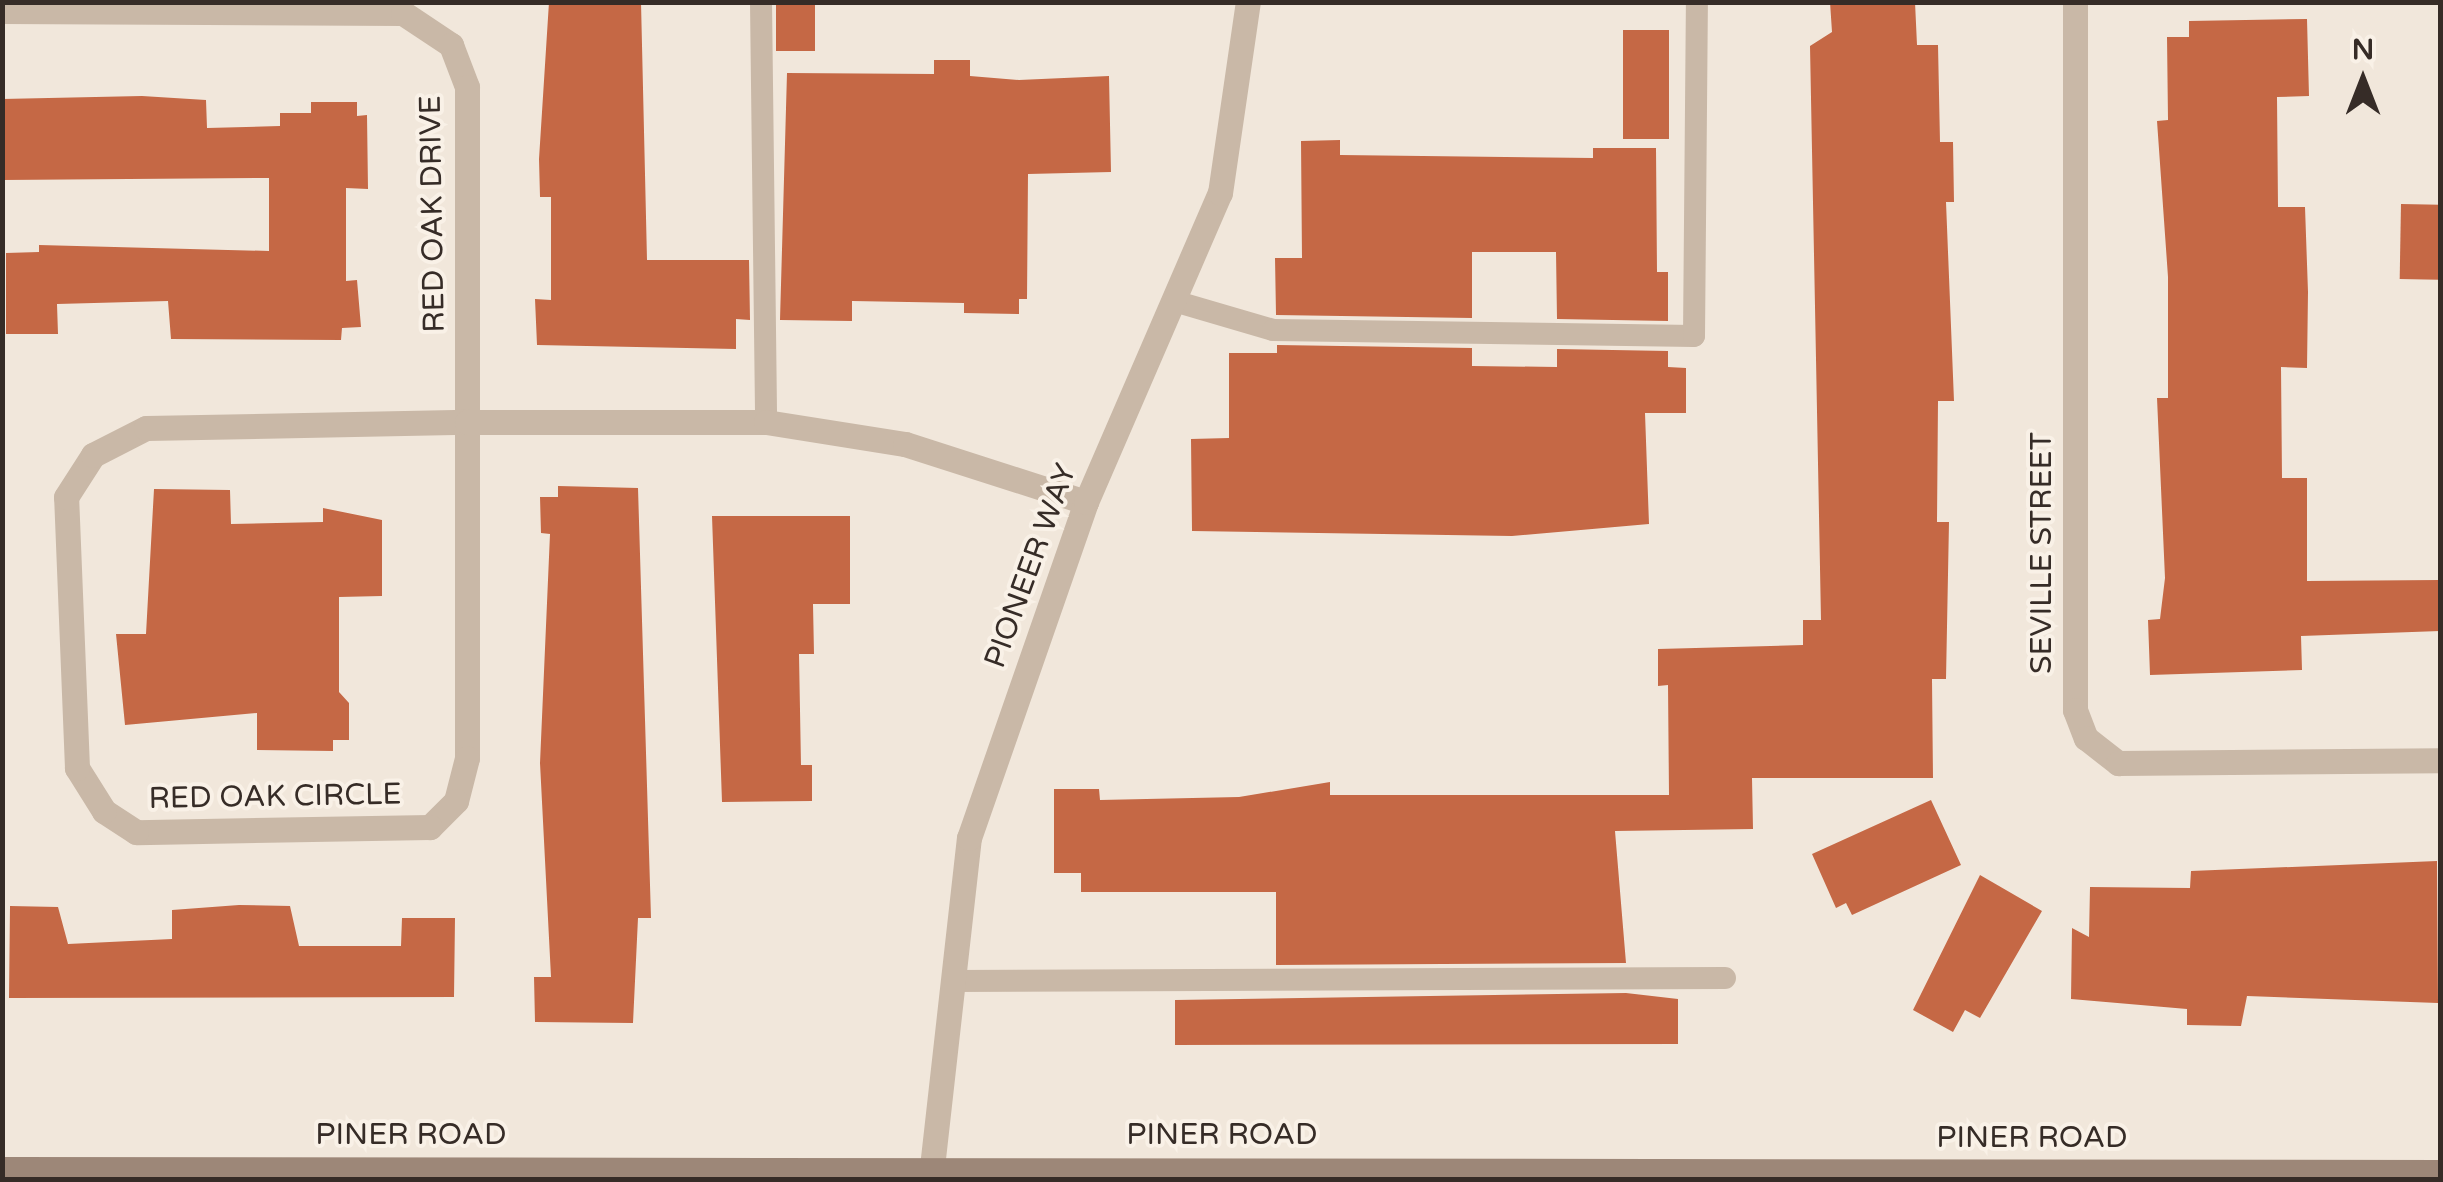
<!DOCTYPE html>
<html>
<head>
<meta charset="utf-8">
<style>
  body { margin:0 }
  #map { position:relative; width:2443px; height:1182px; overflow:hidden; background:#f1e7db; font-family:"Varela Round",sans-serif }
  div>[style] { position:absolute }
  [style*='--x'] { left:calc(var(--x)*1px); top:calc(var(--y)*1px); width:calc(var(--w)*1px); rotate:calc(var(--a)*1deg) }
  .building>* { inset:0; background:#c56845; transform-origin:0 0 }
  .service>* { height:22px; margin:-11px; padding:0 11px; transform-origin:11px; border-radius:11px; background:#c9b8a7 }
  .minor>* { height:25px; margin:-12.5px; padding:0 12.5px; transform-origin:12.5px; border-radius:12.5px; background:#c9b8a7 }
  .secondary>* { height:25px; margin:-12.5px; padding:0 12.5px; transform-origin:12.5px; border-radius:12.5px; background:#9d8778 }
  span { translate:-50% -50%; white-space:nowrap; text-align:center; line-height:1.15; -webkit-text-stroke:8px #f9f1e7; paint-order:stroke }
  .street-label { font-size:30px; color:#362c27 }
  .frame { position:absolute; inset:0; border:5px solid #362c27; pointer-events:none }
  .north { position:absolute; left:2313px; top:30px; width:100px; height:100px; -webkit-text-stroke:8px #f9f1e7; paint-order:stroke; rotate:0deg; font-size:28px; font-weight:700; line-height:40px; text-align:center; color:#362c27 }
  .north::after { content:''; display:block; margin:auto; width:35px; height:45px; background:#362c27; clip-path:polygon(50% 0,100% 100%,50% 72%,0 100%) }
</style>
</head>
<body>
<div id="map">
  <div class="building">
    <i style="clip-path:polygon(549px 2px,641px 2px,647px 260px,749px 260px,750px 320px,736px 319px,736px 349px,537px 345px,535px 299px,551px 300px,551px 197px,540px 197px,539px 159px)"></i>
    <i style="left:776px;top:2px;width:39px;height:49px"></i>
    <i style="clip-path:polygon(1830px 2px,1915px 2px,1917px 45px,1938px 45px,1940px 142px,1953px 142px,1954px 202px,1946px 202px,1954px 401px,1938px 401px,1937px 522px,1949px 522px,1946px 679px,1932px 679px,1933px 778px,1752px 778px,1753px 829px,1615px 831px,1626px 963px,1276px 965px,1276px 892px,1081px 892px,1081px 873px,1054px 873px,1054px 789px,1099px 789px,1100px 800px,1239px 797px,1330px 782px,1330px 795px,1669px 795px,1668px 685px,1658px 686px,1658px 649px,1803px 645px,1803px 620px,1821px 620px,1810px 46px,1832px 32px)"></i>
    <i style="clip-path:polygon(2307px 19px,2309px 96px,2277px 97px,2278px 207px,2305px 207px,2308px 292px,2307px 368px,2281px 367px,2282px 478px,2307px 478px,2307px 581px,2440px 580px,2440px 631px,2301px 636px,2302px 670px,2150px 675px,2148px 620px,2160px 619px,2165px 578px,2157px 398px,2168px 398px,2168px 277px,2157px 121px,2168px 120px,2167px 37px,2189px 37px,2189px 21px)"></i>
    <i style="left:1623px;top:30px;width:46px;height:109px"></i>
    <i style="clip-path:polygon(934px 60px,970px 60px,970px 76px,1019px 80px,1109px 76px,1111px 172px,1028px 174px,1027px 299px,1019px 299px,1019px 314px,964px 313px,964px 303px,852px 301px,852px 321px,780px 320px,787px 73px,934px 74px)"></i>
    <i style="clip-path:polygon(142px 96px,206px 100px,207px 128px,280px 126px,280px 113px,311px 113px,311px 102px,357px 102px,357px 116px,367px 115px,368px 189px,346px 188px,346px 281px,357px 280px,361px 327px,342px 328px,341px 340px,171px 339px,168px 301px,57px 304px,58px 334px,6px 334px,6px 253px,39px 252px,39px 245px,269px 251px,269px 178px,2px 180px,2px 99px)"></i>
    <i style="clip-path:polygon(1340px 140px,1340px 155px,1593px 158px,1593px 148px,1656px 148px,1657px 272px,1668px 272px,1668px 321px,1557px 319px,1556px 252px,1472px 252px,1472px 318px,1276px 315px,1275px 258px,1302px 258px,1301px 141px)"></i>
    <i style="left:2401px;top:204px;width:39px;height:75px;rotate:1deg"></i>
    <i style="clip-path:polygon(1277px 345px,1472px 348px,1472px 366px,1557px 367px,1557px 349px,1668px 351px,1668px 367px,1686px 368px,1686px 413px,1645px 413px,1649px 524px,1512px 536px,1192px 531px,1191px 439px,1229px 438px,1229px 353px,1277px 353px)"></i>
    <i style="clip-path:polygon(558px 486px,638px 488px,651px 918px,638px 918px,633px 1023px,535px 1022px,534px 977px,551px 977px,540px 763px,550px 534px,541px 533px,540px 497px,558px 497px)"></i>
    <i style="clip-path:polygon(154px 489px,230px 490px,231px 524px,323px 522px,323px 508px,382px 520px,382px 596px,339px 597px,339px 692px,349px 703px,349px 740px,333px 740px,333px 751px,257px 750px,257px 713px,125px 725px,116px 634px,146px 634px)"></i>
    <i style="clip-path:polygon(712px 516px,850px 516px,850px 604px,813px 604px,814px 654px,799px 654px,801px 765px,812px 765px,812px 801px,722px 802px)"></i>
    <i style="clip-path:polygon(1931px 800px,1961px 865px,1852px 915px,1846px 903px,1836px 908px,1812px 854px)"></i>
    <i style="clip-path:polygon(2437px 861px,2438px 1003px,2247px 996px,2241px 1026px,2187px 1025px,2187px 1009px,2071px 999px,2072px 928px,2089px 937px,2090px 887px,2190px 888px,2191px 871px)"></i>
    <i style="clip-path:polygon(1980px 875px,2042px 911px,1980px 1018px,1965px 1010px,1953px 1032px,1913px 1010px)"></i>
    <i style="clip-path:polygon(239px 905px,290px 906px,299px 946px,401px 946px,402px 918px,455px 918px,454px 997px,9px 998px,10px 906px,58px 907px,68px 944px,172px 939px,172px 910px)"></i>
    <i style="clip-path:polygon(1626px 993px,1678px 999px,1678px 1044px,1175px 1045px,1175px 1000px)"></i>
  </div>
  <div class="service">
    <i style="--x:761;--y:2;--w:420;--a:89.3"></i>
    <i style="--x:1174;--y:301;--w:103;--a:16.3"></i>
    <i style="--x:1273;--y:330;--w:421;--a:0.8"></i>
    <i style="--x:1694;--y:336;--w:334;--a:-89.5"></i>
    <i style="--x:953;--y:981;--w:772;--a:-0.22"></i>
  </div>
  <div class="minor">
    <i style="--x:2075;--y:2;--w:708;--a:90"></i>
    <i style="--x:2075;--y:710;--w:30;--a:69"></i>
    <i style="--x:2086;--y:738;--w:41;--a:38"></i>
    <i style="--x:2118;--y:763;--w:322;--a:-0.5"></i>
    <i style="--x:2;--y:11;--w:401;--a:0.3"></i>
    <i style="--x:403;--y:13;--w:58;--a:33.7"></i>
    <i style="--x:451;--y:45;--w:45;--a:69.1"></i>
    <i style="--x:467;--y:87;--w:671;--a:90"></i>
    <i style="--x:467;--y:758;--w:44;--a:104.3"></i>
    <i style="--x:456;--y:801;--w:37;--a:135"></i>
    <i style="--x:430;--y:827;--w:294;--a:179"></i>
    <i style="--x:136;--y:832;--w:38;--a:-147"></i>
    <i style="--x:104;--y:811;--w:51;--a:-122.1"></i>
    <i style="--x:77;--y:768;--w:271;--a:-92.3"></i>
    <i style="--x:66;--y:497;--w:50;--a:-57.3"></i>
    <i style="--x:93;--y:455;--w:59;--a:-27"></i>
    <i style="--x:146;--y:428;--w:321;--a:-1.1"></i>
    <i style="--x:467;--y:422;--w:299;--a:0"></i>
    <i style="--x:766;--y:422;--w:141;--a:9"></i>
    <i style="--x:905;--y:444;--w:190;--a:17.8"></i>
    <i style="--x:932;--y:1167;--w:331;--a:-83.6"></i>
    <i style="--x:969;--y:838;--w:356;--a:-70.8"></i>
    <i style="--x:1086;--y:502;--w:337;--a:-66.6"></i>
    <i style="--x:1220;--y:193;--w:193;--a:-81.7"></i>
  </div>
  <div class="secondary">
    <i style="--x:2;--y:1169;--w:2438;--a:0.07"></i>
  </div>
  <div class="street-label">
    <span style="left:433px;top:214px;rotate:-91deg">RED OAK DRIVE</span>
    <span style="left:2042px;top:553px;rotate:-90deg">SEVILLE STREET</span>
    <span style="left:1031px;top:566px;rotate:-70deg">PIONEER WAY</span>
    <span style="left:275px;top:797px;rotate:-1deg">RED OAK CIRCLE</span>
    <span style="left:411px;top:1135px">PINER ROAD</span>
    <span style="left:1222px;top:1135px">PINER ROAD</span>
    <span style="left:2032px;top:1138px">PINER ROAD</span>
  </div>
  <div class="frame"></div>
  <div class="north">N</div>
</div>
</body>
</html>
